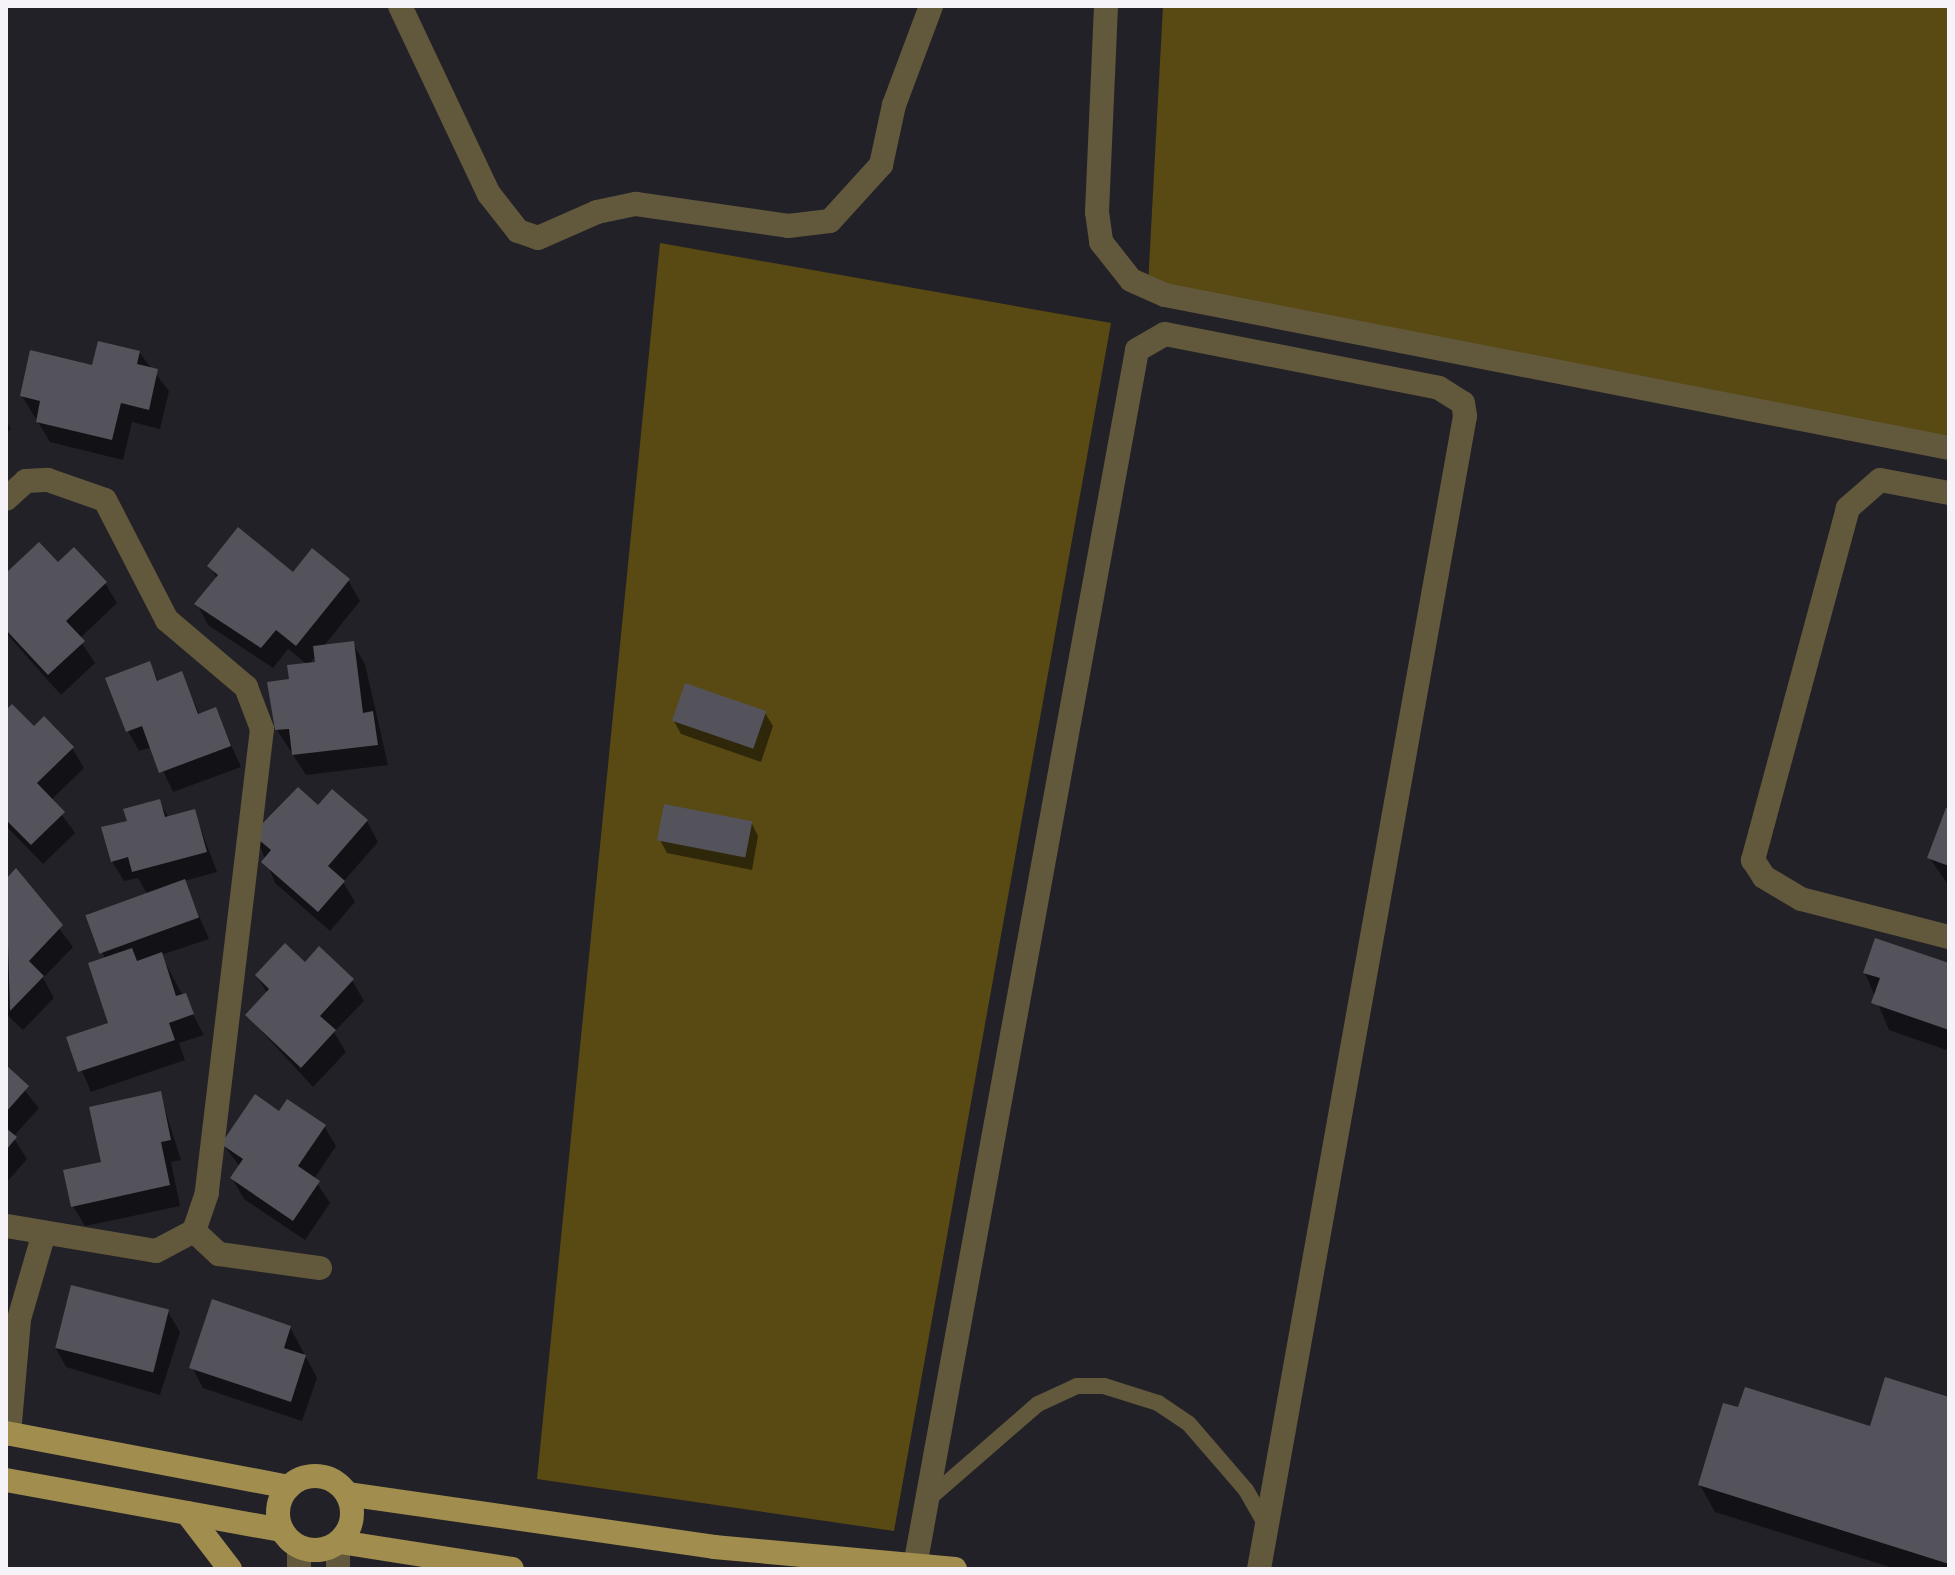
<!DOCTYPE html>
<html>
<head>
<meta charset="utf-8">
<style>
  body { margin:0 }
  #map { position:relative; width:1955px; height:1575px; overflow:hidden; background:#232128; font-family:"Noto Sans",sans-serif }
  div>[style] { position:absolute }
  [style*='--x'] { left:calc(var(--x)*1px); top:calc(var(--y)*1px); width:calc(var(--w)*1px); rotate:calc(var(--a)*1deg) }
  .green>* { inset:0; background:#594912 }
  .shadow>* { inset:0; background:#0007 }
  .building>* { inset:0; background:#54525a; transform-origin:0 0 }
  .service>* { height:16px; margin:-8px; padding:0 8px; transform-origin:8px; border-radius:8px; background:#62583b }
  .minor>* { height:24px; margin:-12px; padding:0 12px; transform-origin:12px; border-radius:12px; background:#62583b }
  .tertiary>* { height:24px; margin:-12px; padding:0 12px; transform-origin:12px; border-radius:12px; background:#62583b }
  .primary>* { height:24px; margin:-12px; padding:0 12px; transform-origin:12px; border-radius:12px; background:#a18d4e }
  .primary>.ring { margin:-12px; padding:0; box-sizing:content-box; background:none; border:24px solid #a18d4e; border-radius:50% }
  span { translate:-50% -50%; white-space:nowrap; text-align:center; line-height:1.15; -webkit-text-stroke:7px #0c0b0e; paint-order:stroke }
  .frame { position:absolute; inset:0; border:8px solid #f5f3f8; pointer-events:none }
</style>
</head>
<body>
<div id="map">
  <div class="green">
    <i style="clip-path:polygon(1163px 6px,1949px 6px,1949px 442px,1148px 286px)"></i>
    <i style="clip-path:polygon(660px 243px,1111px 323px,894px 1531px,537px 1479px)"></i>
  </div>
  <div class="shadow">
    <i style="clip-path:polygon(139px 352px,169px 391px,160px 429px,132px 422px,123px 460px,50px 442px,22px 396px)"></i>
    <i style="clip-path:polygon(6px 420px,11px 429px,6px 434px)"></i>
    <i style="clip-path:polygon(58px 565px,105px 583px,117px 603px,79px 639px,95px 663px,61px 695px,6px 633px,6px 576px)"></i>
    <i style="clip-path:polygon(evenodd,210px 566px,348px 580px,360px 601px,323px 647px,353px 644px,365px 664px,388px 765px,306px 775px,277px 730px,291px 681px,308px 665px,288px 649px,273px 668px,208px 625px,197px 604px,217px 579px,210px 566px,316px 655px,318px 664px,309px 665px,316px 655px)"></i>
    <i style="clip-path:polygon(149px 663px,159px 682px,181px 674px,200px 715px,215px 709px,241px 767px,173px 792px,152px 747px,139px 751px,128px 731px)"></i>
    <i style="clip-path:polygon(6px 713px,72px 748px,84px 768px,51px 800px,75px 833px,43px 864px,6px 826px)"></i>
    <i style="clip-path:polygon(765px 713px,773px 726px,761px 762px,681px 734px,674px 721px)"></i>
    <i style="clip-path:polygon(159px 802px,169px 818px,194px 811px,217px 872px,184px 881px,209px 939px,161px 955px,204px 1035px,179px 1043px,185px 1060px,91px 1092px,68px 1038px,110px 1024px,105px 959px,88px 914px,147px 894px,138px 878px,124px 881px,112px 861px,129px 822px)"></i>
    <i style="clip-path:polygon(318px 807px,367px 821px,378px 842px,343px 882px,355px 902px,330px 931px,275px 883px,255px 834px)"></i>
    <i style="clip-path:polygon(1949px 812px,1949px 886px,1929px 857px)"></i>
    <i style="clip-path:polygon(751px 822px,758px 836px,752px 870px,667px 853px,660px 840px)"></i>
    <i style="clip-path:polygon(16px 871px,73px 947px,43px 978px,54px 998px,23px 1030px,6px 1014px,6px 882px)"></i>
    <i style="clip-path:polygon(305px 964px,352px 980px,364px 1001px,334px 1032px,346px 1052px,313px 1087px,247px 1015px,267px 993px,257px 976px)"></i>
    <i style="clip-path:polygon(1949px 965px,1949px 1051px,1889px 1030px,1865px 973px)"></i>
    <i style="clip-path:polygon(6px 1068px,39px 1108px,13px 1137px,27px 1159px,6px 1183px)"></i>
    <i style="clip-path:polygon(160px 1094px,181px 1160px,171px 1162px,180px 1206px,85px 1226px,73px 1206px)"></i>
    <i style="clip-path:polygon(280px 1113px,324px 1126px,336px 1146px,314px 1179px,330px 1203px,305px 1240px,244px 1199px,232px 1178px,240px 1167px,223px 1144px)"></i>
    <i style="clip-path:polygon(168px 1312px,180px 1332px,160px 1395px,66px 1367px,55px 1347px)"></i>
    <i style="clip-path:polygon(290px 1327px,317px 1378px,302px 1421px,203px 1388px,192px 1367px)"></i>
    <i style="clip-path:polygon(1949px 1399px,1949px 1569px,1896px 1569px,1715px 1512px,1700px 1485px)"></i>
  </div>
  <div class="building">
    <i style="clip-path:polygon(98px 341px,140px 351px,137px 364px,158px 369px,149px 410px,121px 403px,112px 440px,36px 422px,40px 401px,20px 396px,30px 350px,92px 365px)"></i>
    <i style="clip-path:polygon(238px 527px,293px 572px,312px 548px,350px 579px,296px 646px,276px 630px,261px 648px,194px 604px,218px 575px,207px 566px)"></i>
    <i style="clip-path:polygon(39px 542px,58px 562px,74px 547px,107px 582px,66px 621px,85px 641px,48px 675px,6px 630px,6px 573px)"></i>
    <i style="clip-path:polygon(354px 641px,363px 713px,373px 711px,378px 745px,292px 755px,289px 729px,275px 730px,267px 682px,289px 679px,287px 665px,315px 662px,313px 646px)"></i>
    <i style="clip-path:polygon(150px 661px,157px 681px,182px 671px,198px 714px,216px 707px,231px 746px,159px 773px,142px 726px,126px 732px,105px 678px)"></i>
    <i style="left:685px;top:683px;width:86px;height:40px;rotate:19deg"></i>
    <i style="clip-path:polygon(12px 704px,34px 726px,44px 716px,74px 747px,37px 783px,65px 812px,31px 845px,6px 820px,6px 710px)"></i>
    <i style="clip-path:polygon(298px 787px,318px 805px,332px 789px,368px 820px,328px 866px,345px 881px,318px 912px,261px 862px,271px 850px,252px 834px)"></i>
    <i style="clip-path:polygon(160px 799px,165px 817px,195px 809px,207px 852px,132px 872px,128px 857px,111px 862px,101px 827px,127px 821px,123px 809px)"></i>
    <i style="left:664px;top:804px;width:90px;height:37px;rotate:11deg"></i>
    <i style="clip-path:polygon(1946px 808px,1949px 809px,1949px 866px,1927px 858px)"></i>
    <i style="clip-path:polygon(16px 868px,63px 925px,29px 961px,44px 976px,10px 1011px,6px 879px)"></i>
    <i style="left:185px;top:879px;width:41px;height:106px;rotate:70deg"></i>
    <i style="clip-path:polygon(1875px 938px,1949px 963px,1949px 1030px,1871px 1003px,1880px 978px,1863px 973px)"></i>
    <i style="clip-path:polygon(285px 943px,305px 962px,319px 946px,354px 979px,320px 1016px,336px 1030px,301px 1068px,245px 1015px,269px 989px,255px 975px)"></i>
    <i style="clip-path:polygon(132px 948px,137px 961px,162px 952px,176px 996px,186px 993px,194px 1014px,169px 1023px,175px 1040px,78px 1072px,66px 1037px,108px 1023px,88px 963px)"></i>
    <i style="clip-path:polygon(6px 1065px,29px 1086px,6px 1112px)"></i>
    <i style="clip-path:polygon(161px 1091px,171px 1140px,161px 1142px,170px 1185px,71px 1207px,63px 1170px,101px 1162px,89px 1107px)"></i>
    <i style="clip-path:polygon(255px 1094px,279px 1111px,287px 1099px,326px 1125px,298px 1166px,320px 1181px,293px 1221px,230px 1178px,243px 1159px,221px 1144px)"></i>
    <i style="clip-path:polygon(6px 1128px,17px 1137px,6px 1150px)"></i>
    <i style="left:71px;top:1285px;width:101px;height:65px;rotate:14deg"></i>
    <i style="clip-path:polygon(212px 1299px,291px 1326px,284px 1348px,306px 1355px,291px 1402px,189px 1368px)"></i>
    <i style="clip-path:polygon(1885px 1377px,1949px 1397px,1949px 1564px,1698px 1485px,1723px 1403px,1738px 1407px,1745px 1387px,1870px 1426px)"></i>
  </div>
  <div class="service">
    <i style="--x:932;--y:1496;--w:140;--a:-41"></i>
    <i style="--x:1038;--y:1404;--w:43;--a:-24.8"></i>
    <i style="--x:1077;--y:1386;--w:27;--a:0"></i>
    <i style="--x:1104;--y:1386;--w:57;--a:17.5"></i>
    <i style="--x:1158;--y:1403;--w:37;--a:34"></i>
    <i style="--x:1189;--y:1424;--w:87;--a:49.2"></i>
    <i style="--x:1246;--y:1490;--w:43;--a:60.4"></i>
  </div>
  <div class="minor">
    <i style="--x:400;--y:6;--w:208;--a:64.7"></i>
    <i style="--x:489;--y:194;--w:47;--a:51.9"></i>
    <i style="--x:518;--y:231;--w:21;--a:19"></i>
    <i style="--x:538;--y:238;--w:64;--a:-23.8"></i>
    <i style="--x:597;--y:212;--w:40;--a:-12"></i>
    <i style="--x:636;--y:204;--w:154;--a:8.2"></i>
    <i style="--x:788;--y:226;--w:42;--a:-6.8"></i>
    <i style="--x:830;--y:221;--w:76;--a:-47.7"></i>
    <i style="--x:881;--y:165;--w:61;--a:-77.8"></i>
    <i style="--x:894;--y:105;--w:106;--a:-69.5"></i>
    <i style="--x:1106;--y:6;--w:206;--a:92.5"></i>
    <i style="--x:1097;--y:212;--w:30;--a:82"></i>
    <i style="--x:1101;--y:242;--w:48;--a:51.7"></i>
    <i style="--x:1131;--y:280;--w:37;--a:24"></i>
    <i style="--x:1165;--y:295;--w:799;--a:11.04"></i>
    <i style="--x:1949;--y:493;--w:70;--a:-169.3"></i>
    <i style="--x:1880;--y:480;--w:43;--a:138.8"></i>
    <i style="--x:1848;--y:508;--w:365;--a:105.1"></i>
    <i style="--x:1753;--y:860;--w:20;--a:57"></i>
    <i style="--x:1764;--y:877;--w:43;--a:30.7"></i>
    <i style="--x:1801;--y:899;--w:153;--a:14.4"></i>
    <i style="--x:6;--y:499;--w:27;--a:-42"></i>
    <i style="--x:26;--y:481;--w:22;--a:-3"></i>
    <i style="--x:48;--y:480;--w:60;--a:19.3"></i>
    <i style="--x:105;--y:500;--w:135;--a:62.7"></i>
    <i style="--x:167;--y:620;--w:104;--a:40.3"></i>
    <i style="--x:246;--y:687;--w:45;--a:69.1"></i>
    <i style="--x:262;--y:729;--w:467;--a:96.8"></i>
    <i style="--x:207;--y:1193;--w:40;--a:108.9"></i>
    <i style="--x:194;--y:1231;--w:43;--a:152.2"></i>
    <i style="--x:156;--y:1251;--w:152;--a:-170.5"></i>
    <i style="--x:194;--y:1231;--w:34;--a:43"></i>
    <i style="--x:219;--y:1254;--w:102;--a:7.9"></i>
    <i style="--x:9;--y:1434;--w:115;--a:-85"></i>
    <i style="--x:19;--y:1319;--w:90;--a:-73.8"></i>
    <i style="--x:915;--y:1566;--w:1236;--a:-79.65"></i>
    <i style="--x:1137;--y:350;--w:32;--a:-30"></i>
    <i style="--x:1165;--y:334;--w:279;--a:11.1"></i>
    <i style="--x:1439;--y:388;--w:28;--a:32"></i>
    <i style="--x:1463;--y:403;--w:13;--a:81"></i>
    <i style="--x:1465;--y:416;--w:1171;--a:100.13"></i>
  </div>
  <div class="tertiary">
    <i style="--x:338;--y:1544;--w:25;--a:90"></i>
    <i style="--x:299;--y:1547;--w:22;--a:90"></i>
  </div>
  <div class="primary">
    <i style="--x:6;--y:1433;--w:288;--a:10.8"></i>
    <i class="ring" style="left:278px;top:1476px;width:50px;height:50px"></i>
    <i style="--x:6;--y:1480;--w:280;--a:10.3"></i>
    <i style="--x:347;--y:1494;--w:371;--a:8.2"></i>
    <i style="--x:714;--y:1547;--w:242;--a:5.2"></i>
    <i style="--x:187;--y:1513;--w:71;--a:52.5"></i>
    <i style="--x:340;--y:1542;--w:174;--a:8.9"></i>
  </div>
  <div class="frame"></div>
</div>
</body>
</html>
